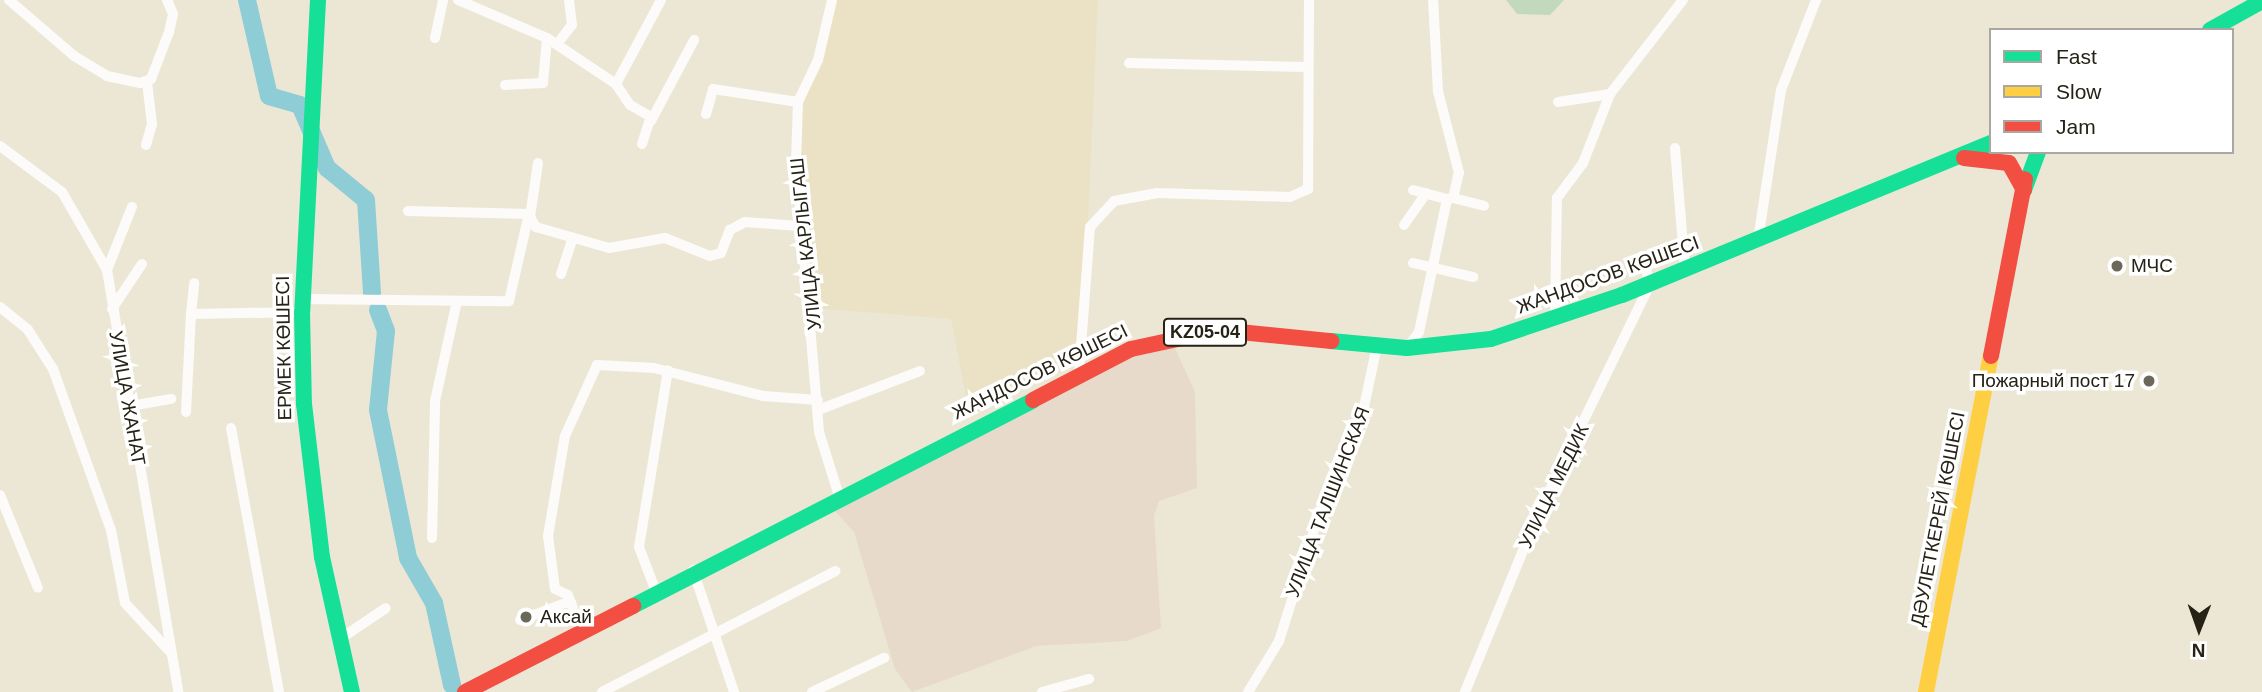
<!DOCTYPE html>
<html>
<head>
<meta charset="utf-8">
<style>
  body { margin:0 }
  #map { position:relative; width:2262px; height:692px; overflow:hidden; background:#ece7d5; font-family:Arial,sans-serif }
  div>[style] { position:absolute }
  [style*='--x'] { left:calc(var(--x)*1px); top:calc(var(--y)*1px); width:calc(var(--w)*1px); rotate:calc(var(--a)*1deg) }
  .industrial>* { inset:0; background:#e8daca }
  .built>* { inset:0; background:#ebe2c5 }
  .green>* { inset:0; background:#c2d9be }
  .river>* { height:18px; margin:-9px; padding:0 9px; transform-origin:9px; border-radius:9px; background:#8fcdd6 }
  .street>* { height:10px; margin:-5px; padding:0 5px; transform-origin:5px; border-radius:5px; background:#fcfbf9 }
  .fast>* { height:16px; margin:-8px; padding:0 8px; transform-origin:8px; border-radius:8px; background:#16e098 }
  .slow>* { height:16px; margin:-8px; padding:0 8px; transform-origin:8px; border-radius:8px; background:#ffcf43 }
  .jam>* { height:16px; margin:-8px; padding:0 8px; transform-origin:8px; border-radius:8px; background:#f24e42 }
  .dots>* { width:19px; height:19px; translate:-50% -50%; box-sizing:border-box; border:4px solid #fff; border-radius:50% }
  span { translate:-50% -50%; white-space:nowrap; text-align:center; line-height:1.15; -webkit-text-stroke:7px #fff; paint-order:stroke }
  .shield-label span { padding:2px 5px; background:#fff; border:2px solid; border-radius:5px; -webkit-text-stroke-width:0 }
  .shield-label { font-size:18px; color:#252216; font-weight:700 }
  .street-label { font-size:19px; color:#252216 }
  .poi-label { font-size:19px; color:#252216 }
  .left { translate:0 -50%; text-align:left }
  .right { translate:-100% -50%; text-align:right }
  .legend { position:absolute; left:1989px; top:28px; width:245px; height:126px; box-sizing:border-box; background:#fff; border:2px solid #a8a7a2; margin:0; padding:9px 12px; list-style:none; font-size:21px; color:#252216 }
  .legend li { display:flex; align-items:center; gap:14px; height:35px }
  .legend b { width:35px; border:2px solid #a8a7a2 }
  .north { position:absolute; left:2164px; top:594px; width:70px; height:70px; -webkit-text-stroke:5px #fff; paint-order:stroke; rotate:181deg; font-size:19px; font-weight:700; line-height:28px; text-align:center; color:#252216 }
  .north::after { content:''; display:block; margin:auto; width:24px; height:32px; background:#252216; clip-path:polygon(50% 0,100% 100%,50% 72%,0 100%) }
</style>
</head>
<body>
<div id="map">
  <div class="industrial">
    <i style="clip-path:polygon(1170px 337px,1195px 392px,1197px 488px,1159px 501px,1154px 516px,1161px 628px,1127px 641px,1036px 646px,912px 692px,895px 669px,854px 532px,827px 502px)"></i>
  </div>
  <div class="built">
    <i style="clip-path:polygon(832px 0,1098px 0,1082px 357px,968px 407px,951px 319px,812px 308px,797px 122px)"></i>
  </div>
  <div class="green">
    <i style="clip-path:polygon(1506px 0,1564px 0,1550px 15px,1517px 14px)"></i>
  </div>
  <div class="river">
    <i style="--x:247;--y:0;--w:98;--a:77.1"></i>
    <i style="--x:269;--y:96;--w:32;--a:16"></i>
    <i style="--x:300;--y:105;--w:69;--a:66.8"></i>
    <i style="--x:327;--y:168;--w:50;--a:39.4"></i>
    <i style="--x:366;--y:200;--w:93;--a:86.3"></i>
    <i style="--x:378;--y:310;--w:22;--a:69"></i>
    <i style="--x:386;--y:331;--w:79;--a:95.8"></i>
    <i style="--x:378;--y:410;--w:151;--a:78.5"></i>
    <i style="--x:408;--y:558;--w:52;--a:60"></i>
    <i style="--x:434;--y:603;--w:84;--a:77.6"></i>
  </div>
  <div class="street">
    <i style="--x:9;--y:0;--w:86;--a:40.7"></i>
    <i style="--x:74;--y:56;--w:39;--a:31"></i>
    <i style="--x:107;--y:76;--w:34;--a:12"></i>
    <i style="--x:140;--y:83;--w:12;--a:-20"></i>
    <i style="--x:151;--y:79;--w:50;--a:-69"></i>
    <i style="--x:169;--y:32;--w:18;--a:-77"></i>
    <i style="--x:173;--y:14;--w:15;--a:-113"></i>
    <i style="--x:458;--y:0;--w:97;--a:23.1"></i>
    <i style="--x:547;--y:38;--w:83;--a:33.7"></i>
    <i style="--x:832;--y:0;--w:62;--a:103.1"></i>
    <i style="--x:818;--y:60;--w:47;--a:115.5"></i>
    <i style="--x:798;--y:102;--w:61;--a:91.9"></i>
    <i style="--x:796;--y:163;--w:270;--a:85.1"></i>
    <i style="--x:819;--y:432;--w:67;--a:72.6"></i>
    <i style="--x:435;--y:38;--w:39;--a:-78"></i>
    <i style="--x:557;--y:44;--w:24;--a:-52"></i>
    <i style="--x:572;--y:25;--w:25;--a:-97"></i>
    <i style="--x:1129;--y:63;--w:178;--a:1.3"></i>
    <i style="--x:505;--y:85;--w:38;--a:-3"></i>
    <i style="--x:543;--y:83;--w:45;--a:-84.9"></i>
    <i style="--x:1558;--y:102;--w:53;--a:-8.7"></i>
    <i style="--x:706;--y:114;--w:26;--a:-74"></i>
    <i style="--x:713;--y:89;--w:86;--a:8.7"></i>
    <i style="--x:651;--y:121;--w:92;--a:-62"></i>
    <i style="--x:642;--y:144;--w:28;--a:-72"></i>
    <i style="--x:651;--y:117;--w:24;--a:-150"></i>
    <i style="--x:630;--y:105;--w:25;--a:-124"></i>
    <i style="--x:616;--y:84;--w:95;--a:-61.8"></i>
    <i style="--x:146;--y:145;--w:22;--a:-74"></i>
    <i style="--x:152;--y:124;--w:42;--a:-96.8"></i>
    <i style="--x:0;--y:146;--w:77;--a:36.6"></i>
    <i style="--x:62;--y:192;--w:90;--a:60"></i>
    <i style="--x:107;--y:270;--w:428;--a:80.4"></i>
    <i style="--x:1675;--y:148;--w:122;--a:85.3"></i>
    <i style="--x:538;--y:163;--w:55;--a:98.4"></i>
    <i style="--x:530;--y:217;--w:12;--a:59"></i>
    <i style="--x:536;--y:227;--w:76;--a:16"></i>
    <i style="--x:609;--y:248;--w:57;--a:-10.1"></i>
    <i style="--x:665;--y:238;--w:48;--a:21.8"></i>
    <i style="--x:710;--y:256;--w:11;--a:-15"></i>
    <i style="--x:721;--y:253;--w:25;--a:-69"></i>
    <i style="--x:730;--y:230;--w:17;--a:-28"></i>
    <i style="--x:745;--y:222;--w:55;--a:4.2"></i>
    <i style="--x:1413;--y:190;--w:35;--a:15"></i>
    <i style="--x:1453;--y:198;--w:32;--a:14"></i>
    <i style="--x:1404;--y:225;--w:39;--a:-55"></i>
    <i style="--x:1758;--y:240;--w:152;--a:-81.3"></i>
    <i style="--x:1781;--y:90;--w:97;--a:-68.7"></i>
    <i style="--x:1413;--y:263;--w:62;--a:13.1"></i>
    <i style="--x:107;--y:270;--w:68;--a:-68.4"></i>
    <i style="--x:561;--y:274;--w:38;--a:-72"></i>
    <i style="--x:302;--y:299;--w:207;--a:0.6"></i>
    <i style="--x:509;--y:301;--w:89;--a:-77.1"></i>
    <i style="--x:529;--y:214;--w:121;--a:-178.6"></i>
    <i style="--x:0;--y:307;--w:36;--a:39"></i>
    <i style="--x:28;--y:330;--w:46;--a:57.3"></i>
    <i style="--x:53;--y:369;--w:171;--a:70.2"></i>
    <i style="--x:111;--y:530;--w:74;--a:79.1"></i>
    <i style="--x:125;--y:603;--w:69;--a:47.3"></i>
    <i style="--x:112;--y:309;--w:54;--a:-56.3"></i>
    <i style="--x:191;--y:314;--w:31;--a:-84"></i>
    <i style="--x:1555;--y:319;--w:121;--a:-89.1"></i>
    <i style="--x:1557;--y:198;--w:44;--a:-53.4"></i>
    <i style="--x:1583;--y:163;--w:74;--a:-68.6"></i>
    <i style="--x:1610;--y:94;--w:119;--a:-52.2"></i>
    <i style="--x:1407;--y:348;--w:20;--a:-53"></i>
    <i style="--x:1419;--y:332;--w:136;--a:-78.1"></i>
    <i style="--x:1447;--y:199;--w:6;--a:-9"></i>
    <i style="--x:1453;--y:198;--w:26;--a:-77"></i>
    <i style="--x:1459;--y:173;--w:85;--a:-104.4"></i>
    <i style="--x:1438;--y:91;--w:91;--a:-93.1"></i>
    <i style="--x:1079;--y:373;--w:146;--a:-85.7"></i>
    <i style="--x:1090;--y:227;--w:35;--a:-47"></i>
    <i style="--x:1114;--y:201;--w:44;--a:-10.5"></i>
    <i style="--x:1157;--y:193;--w:133;--a:1.7"></i>
    <i style="--x:1290;--y:197;--w:20;--a:-24"></i>
    <i style="--x:1308;--y:189;--w:189;--a:-89.7"></i>
    <i style="--x:130;--y:406;--w:42;--a:-9.7"></i>
    <i style="--x:818;--y:410;--w:109;--a:-20.9"></i>
    <i style="--x:186;--y:412;--w:98;--a:-87.1"></i>
    <i style="--x:191;--y:314;--w:111;--a:-1"></i>
    <i style="--x:231;--y:428;--w:268;--a:79.7"></i>
    <i style="--x:0;--y:495;--w:100;--a:67.8"></i>
    <i style="--x:432;--y:538;--w:137;--a:-88.7"></i>
    <i style="--x:435;--y:401;--w:102;--a:-77.6"></i>
    <i style="--x:693;--y:570;--w:129;--a:71.4"></i>
    <i style="--x:655;--y:589;--w:45;--a:-110.9"></i>
    <i style="--x:639;--y:547;--w:179;--a:-80.7"></i>
    <i style="--x:520;--y:620;--w:54;--a:-20.4"></i>
    <i style="--x:581;--y:629;--w:36;--a:-111"></i>
    <i style="--x:568;--y:595;--w:14;--a:-155"></i>
    <i style="--x:555;--y:589;--w:53;--a:-97.5"></i>
    <i style="--x:548;--y:536;--w:101;--a:-80.4"></i>
    <i style="--x:565;--y:436;--w:78;--a:-65.7"></i>
    <i style="--x:597;--y:365;--w:57;--a:3"></i>
    <i style="--x:654;--y:368;--w:113;--a:14.4"></i>
    <i style="--x:763;--y:396;--w:55;--a:4.2"></i>
    <i style="--x:340;--y:639;--w:55;--a:-34"></i>
    <i style="--x:602;--y:692;--w:263;--a:-27.4"></i>
    <i style="--x:812;--y:692;--w:80;--a:-25.3"></i>
    <i style="--x:1042;--y:692;--w:49;--a:-15.5"></i>
    <i style="--x:1248;--y:692;--w:60;--a:-58.7"></i>
    <i style="--x:1279;--y:641;--w:139;--a:-72.5"></i>
    <i style="--x:1321;--y:508;--w:96;--a:-65.3"></i>
    <i style="--x:1361;--y:421;--w:77;--a:-78"></i>
    <i style="--x:1465;--y:692;--w:195;--a:-67.7"></i>
    <i style="--x:1539;--y:512;--w:254;--a:-64"></i>
    <i style="--x:1650;--y:284;--w:29;--a:-106"></i>
  </div>
  <div class="fast">
    <i style="--x:318;--y:0;--w:312;--a:92.9"></i>
    <i style="--x:302;--y:312;--w:92;--a:88.8"></i>
    <i style="--x:304;--y:404;--w:154;--a:83.3"></i>
    <i style="--x:322;--y:557;--w:138;--a:77.5"></i>
    <i style="--x:2210;--y:30;--w:60;--a:-29.1"></i>
    <i style="--x:2024;--y:190;--w:40;--a:-69.8"></i>
    <i style="--x:1331;--y:341;--w:76;--a:5.3"></i>
    <i style="--x:1407;--y:348;--w:84;--a:-6.1"></i>
    <i style="--x:1491;--y:339;--w:138;--a:-18.6"></i>
    <i style="--x:1622;--y:295;--w:399;--a:-22.4"></i>
    <i style="--x:633;--y:606;--w:450;--a:-27.2"></i>
  </div>
  <div class="slow">
    <i style="--x:1926;--y:692;--w:342;--a:-79.1"></i>
  </div>
  <div class="jam">
    <i style="--x:1964;--y:158;--w:45;--a:6.3"></i>
    <i style="--x:2009;--y:163;--w:31;--a:61"></i>
    <i style="--x:1991;--y:356;--w:180;--a:-79.1"></i>
    <i style="--x:1033;--y:400;--w:110;--a:-27.5"></i>
    <i style="--x:1131;--y:349;--w:91;--a:-12.1"></i>
    <i style="--x:1220;--y:330;--w:112;--a:5.7"></i>
    <i style="--x:465;--y:692;--w:189;--a:-27.1"></i>
  </div>
  <div class="dots">
    <i style="left:2117px;top:266px;background:#6b6759"></i>
    <i style="left:2149px;top:381px;background:#6b6759"></i>
    <i style="left:526px;top:617px;background:#6b6759"></i>
  </div>
  <div class="shield-label">
    <span style="left:1205px;top:332px">KZ05-04</span>
  </div>
  <div class="street-label">
    <span style="left:806px;top:244px;rotate:-96deg">УЛИЦА КАРЛЫГАШ</span>
    <span style="left:1608px;top:275px;rotate:-20deg">ЖАНДОСОВ КӨШЕСІ</span>
    <span style="left:284px;top:348px;rotate:-91deg">ЕРМЕК КӨШЕСІ</span>
    <span style="left:1040px;top:372px;rotate:-26deg">ЖАНДОСОВ КӨШЕСІ</span>
    <span style="left:127px;top:398px;rotate:80deg">УЛИЦА ЖАНАТ</span>
    <span style="left:1554px;top:486px;rotate:-64deg">УЛИЦА МЕДИК</span>
    <span style="left:1328px;top:502px;rotate:-69deg">УЛИЦА ТАЛШИНСКАЯ</span>
    <span style="left:1938px;top:519px;rotate:-79deg">ДӘУЛЕТКЕРЕЙ КӨШЕСІ</span>
  </div>
  <div class="poi-label">
    <span class="left" style="left:2131px;top:266px">МЧС</span>
    <span class="right" style="left:2135px;top:381px">Пожарный пост 17</span>
    <span class="left" style="left:540px;top:617px">Аксай</span>
  </div>
  <ul class="legend">
  <li><b style="height:9px;background:#16e098"></b>Fast</li>
  <li><b style="height:9px;background:#ffcf43"></b>Slow</li>
  <li><b style="height:9px;background:#f24e42"></b>Jam</li>
  </ul>
  <div class="north">N</div>
</div>
</body>
</html>
